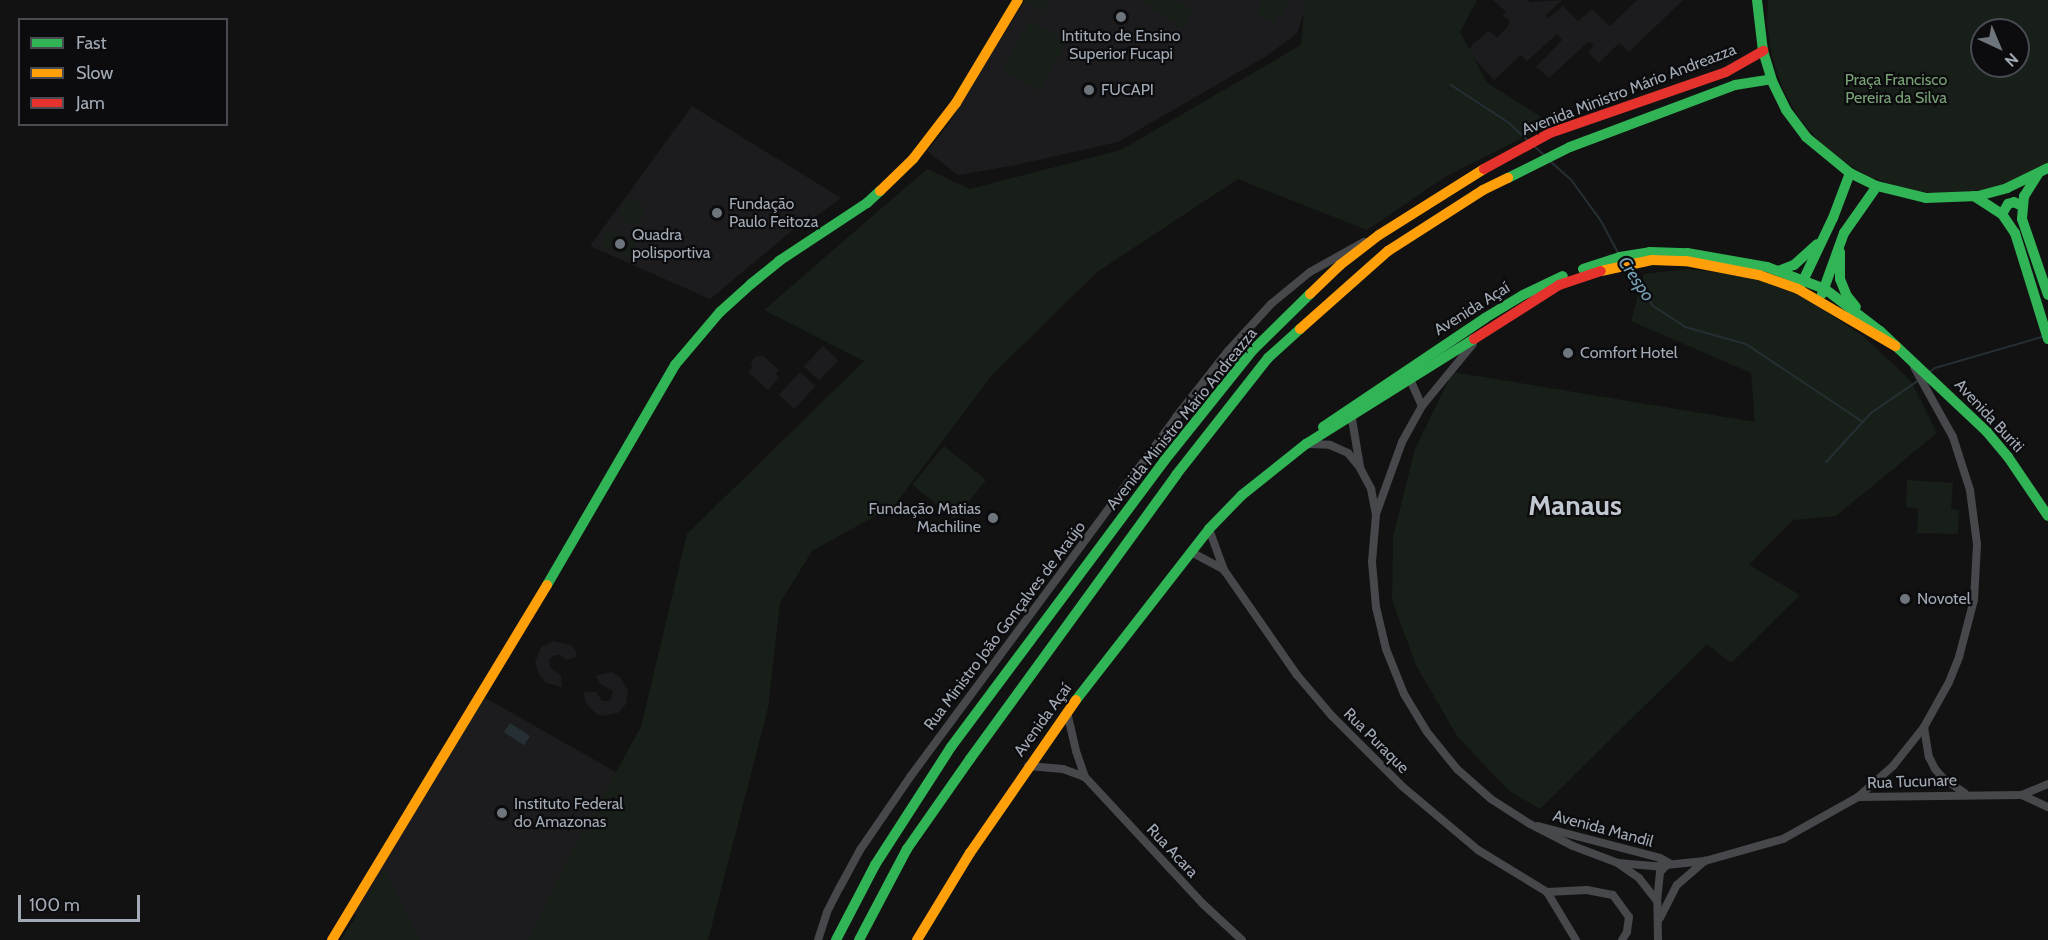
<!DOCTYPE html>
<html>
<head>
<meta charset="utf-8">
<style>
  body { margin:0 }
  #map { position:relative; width:2048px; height:940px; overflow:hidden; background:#121212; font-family:Cabin,sans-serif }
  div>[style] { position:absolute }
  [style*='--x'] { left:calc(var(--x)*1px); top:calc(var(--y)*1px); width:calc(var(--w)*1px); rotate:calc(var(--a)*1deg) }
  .built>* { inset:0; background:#1c1c1e; transform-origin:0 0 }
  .green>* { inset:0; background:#181f18; transform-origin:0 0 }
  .round { border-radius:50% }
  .water>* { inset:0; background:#252f34; transform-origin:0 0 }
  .stream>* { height:2px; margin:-1px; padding:0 1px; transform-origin:1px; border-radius:1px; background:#252f34 }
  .street>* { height:8px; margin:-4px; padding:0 4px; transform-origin:4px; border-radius:4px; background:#46484b }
  .fast>* { height:10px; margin:-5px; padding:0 5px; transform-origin:5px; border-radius:5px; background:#30b455 }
  .slow>* { height:10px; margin:-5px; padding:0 5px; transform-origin:5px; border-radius:5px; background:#ff9f0a }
  .jam>* { height:10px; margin:-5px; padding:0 5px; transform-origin:5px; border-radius:5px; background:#e5322d }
  .dots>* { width:16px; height:16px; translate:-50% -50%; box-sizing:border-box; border:3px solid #0c0c0e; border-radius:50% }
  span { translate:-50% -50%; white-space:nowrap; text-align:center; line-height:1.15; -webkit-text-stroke:4.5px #0c0c0e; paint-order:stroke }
  .poi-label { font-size:16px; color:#a1aab5 }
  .left { translate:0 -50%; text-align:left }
  .right { translate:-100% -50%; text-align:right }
  .park-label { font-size:16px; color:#79a276 }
  .street-label { font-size:16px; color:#a1aab5 }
  .water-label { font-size:18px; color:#749fb4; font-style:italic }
  .town-label { font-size:28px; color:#c2c8d1; font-weight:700 }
  .legend { position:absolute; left:18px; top:18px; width:210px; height:108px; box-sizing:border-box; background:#0c0c0e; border:2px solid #484b51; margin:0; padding:8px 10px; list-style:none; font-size:18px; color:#a1aab5 }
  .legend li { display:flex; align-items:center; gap:12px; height:30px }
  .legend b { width:30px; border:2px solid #484b51 }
  .north { position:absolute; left:1970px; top:18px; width:60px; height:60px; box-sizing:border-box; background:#0c0c0e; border:2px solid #484b51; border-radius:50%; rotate:136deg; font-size:16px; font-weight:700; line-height:24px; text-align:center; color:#a1aab5 }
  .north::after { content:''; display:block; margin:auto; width:21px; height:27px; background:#6f757c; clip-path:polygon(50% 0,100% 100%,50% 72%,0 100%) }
  .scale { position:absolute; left:18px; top:895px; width:122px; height:27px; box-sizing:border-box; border:3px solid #a1aab5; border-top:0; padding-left:8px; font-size:18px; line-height:21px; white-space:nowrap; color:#a1aab5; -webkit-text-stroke:4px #0c0c0e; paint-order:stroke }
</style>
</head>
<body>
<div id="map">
  <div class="built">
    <i style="clip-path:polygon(1025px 0,1309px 0,1297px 33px,1268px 55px,1118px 142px,1011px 166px,958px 175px,927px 151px,948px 125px)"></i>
    <i style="clip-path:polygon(1493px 0,1528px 0,1530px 2px,1562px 0,1546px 15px,1548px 18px,1563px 6px,1578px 21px,1592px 9px,1610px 26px,1637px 0,1683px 0,1629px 52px,1619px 43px,1599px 63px,1588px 52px,1594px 45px,1589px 41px,1549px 78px,1536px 67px,1562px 40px,1557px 34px,1527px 61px,1521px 55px,1494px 80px,1468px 52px,1473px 44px,1489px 31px,1497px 37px,1507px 28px,1510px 21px,1503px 16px,1506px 12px)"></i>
    <i style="clip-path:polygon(692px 106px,841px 198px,798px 230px,794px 229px,710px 299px,590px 246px)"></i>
    <i style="left:823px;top:346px;width:21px;height:28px;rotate:43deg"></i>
    <i style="clip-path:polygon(757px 355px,760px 357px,762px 355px,779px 370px,776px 374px,779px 377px,768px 390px,748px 372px,753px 366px,750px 363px)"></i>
    <i style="left:800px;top:372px;width:21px;height:31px;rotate:43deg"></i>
    <i style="clip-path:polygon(553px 641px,571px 645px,576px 651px,577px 657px,566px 660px,561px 655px,555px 655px,549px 660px,550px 668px,561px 675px,562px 687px,546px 683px,540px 676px,535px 662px,541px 647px)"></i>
    <i style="clip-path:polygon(612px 672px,621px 678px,628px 692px,626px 704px,618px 713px,603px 716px,596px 714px,586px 703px,584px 695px,585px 692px,596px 692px,602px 701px,610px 701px,613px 691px,600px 684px,596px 676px)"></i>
    <i style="clip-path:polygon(482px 696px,616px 772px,528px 940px,396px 940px,351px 912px)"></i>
  </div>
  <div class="green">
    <i style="clip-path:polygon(1025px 0,1049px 0,1042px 13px)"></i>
    <i style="clip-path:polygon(1140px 0,1177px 0,1192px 9px,1182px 28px)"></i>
    <i style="clip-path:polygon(1265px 0,1291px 0,1273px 24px,1256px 11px)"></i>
    <i style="clip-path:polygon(1305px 0,1477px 0,1460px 32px,1487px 83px,1551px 123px,1445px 177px,1367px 230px,1238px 179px,1097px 272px,990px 377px,895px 505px,812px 551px,780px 603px,768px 708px,708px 940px,528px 940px,569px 856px,641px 727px,687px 534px,864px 361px,764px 310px,927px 169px,970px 189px,1121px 150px,1301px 45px)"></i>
    <i style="clip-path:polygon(evenodd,1768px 0,2048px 0,2048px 162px,2027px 175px,1997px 186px,1965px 193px,1933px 193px,1901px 188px,1870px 177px,1842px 161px,1818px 140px,1797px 115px,1782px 87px,1772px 56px,1767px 24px,1768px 0,1982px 30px,2018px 30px,2018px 66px,1982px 66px,1982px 30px)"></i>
    <i style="left:1031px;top:20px;width:43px;height:57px;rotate:31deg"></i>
    <i class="round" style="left:620px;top:200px;width:24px;height:24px"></i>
    <i style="left:608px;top:229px;width:34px;height:17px;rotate:26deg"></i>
    <i style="clip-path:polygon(1688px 269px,1749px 276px,1804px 297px,1863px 336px,1911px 381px,1937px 433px,1836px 516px,1793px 520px,1749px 565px,1800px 595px,1731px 663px,1707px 644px,1540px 809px,1508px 790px,1457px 736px,1416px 665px,1392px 600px,1393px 537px,1415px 449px,1453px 372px,1755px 422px,1751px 373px,1631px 321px,1644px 274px)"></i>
    <i style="left:944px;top:446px;width:54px;height:50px;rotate:39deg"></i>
    <i style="clip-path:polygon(1907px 480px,1953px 483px,1951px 509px,1959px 510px,1958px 534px,1917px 533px,1918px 509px,1906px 507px)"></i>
    <i style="clip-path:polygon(384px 869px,419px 940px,341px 940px,357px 915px)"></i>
  </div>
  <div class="water">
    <i style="left:510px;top:723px;width:24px;height:11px;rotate:33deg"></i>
  </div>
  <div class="stream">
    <i style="--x:1451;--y:85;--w:69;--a:33.2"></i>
    <i style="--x:1509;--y:123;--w:26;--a:43"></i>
    <i style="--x:1535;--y:147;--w:12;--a:42"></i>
    <i style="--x:1550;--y:161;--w:30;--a:42"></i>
    <i style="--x:1572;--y:181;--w:49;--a:54.1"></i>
    <i style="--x:1601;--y:221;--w:38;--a:62"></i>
    <i style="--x:1626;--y:267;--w:47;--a:55.3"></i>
    <i style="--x:1653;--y:306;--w:38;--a:33"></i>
    <i style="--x:1685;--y:327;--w:63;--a:15.6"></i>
    <i style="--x:1746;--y:344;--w:141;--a:33.7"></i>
    <i style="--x:1928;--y:373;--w:9;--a:-36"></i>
    <i style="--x:1935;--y:368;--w:111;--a:-16.2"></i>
    <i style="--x:1826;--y:462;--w:67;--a:-47.4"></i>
    <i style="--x:1871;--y:413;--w:58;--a:-34.5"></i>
  </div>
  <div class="street">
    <i style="--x:1409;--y:377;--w:32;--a:66"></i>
    <i style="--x:1351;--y:413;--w:55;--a:80.5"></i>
    <i style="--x:1307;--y:444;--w:23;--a:2"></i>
    <i style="--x:1330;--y:445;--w:20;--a:24"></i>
    <i style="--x:1348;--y:453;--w:19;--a:51"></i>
    <i style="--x:1360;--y:468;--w:24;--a:62"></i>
    <i style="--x:1371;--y:489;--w:26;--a:79"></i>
    <i style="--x:1376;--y:515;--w:47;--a:94.9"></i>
    <i style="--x:1372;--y:562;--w:45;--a:84.9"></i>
    <i style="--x:1376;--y:607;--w:43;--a:76.6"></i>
    <i style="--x:1386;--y:649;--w:48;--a:68.2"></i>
    <i style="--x:1404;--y:694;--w:44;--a:58.8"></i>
    <i style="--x:1427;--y:732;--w:48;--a:51"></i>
    <i style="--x:1457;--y:769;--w:45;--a:41.4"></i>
    <i style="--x:1491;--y:799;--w:46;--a:32.7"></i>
    <i style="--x:1530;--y:824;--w:48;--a:27.1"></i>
    <i style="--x:1573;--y:846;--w:48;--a:20.7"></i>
    <i style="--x:1618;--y:863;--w:38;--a:5"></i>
    <i style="--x:1656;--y:866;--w:49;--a:-5.8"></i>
    <i style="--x:1705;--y:861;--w:81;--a:-15.8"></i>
    <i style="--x:1783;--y:839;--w:86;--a:-29.2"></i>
    <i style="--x:1858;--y:797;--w:47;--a:-41.5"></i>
    <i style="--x:1893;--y:766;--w:50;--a:-51.5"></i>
    <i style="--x:1924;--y:727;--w:51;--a:-60.9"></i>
    <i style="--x:1949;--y:682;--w:27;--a:-68"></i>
    <i style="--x:1959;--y:657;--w:59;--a:-75.3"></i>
    <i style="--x:1974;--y:600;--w:56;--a:-86.9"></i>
    <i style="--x:1977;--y:544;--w:54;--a:-97.4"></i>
    <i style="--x:1970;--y:490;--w:56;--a:-107.8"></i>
    <i style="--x:1953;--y:437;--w:80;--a:-119.1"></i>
    <i style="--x:1376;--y:514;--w:77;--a:-70.1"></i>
    <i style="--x:1402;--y:442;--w:41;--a:-60.9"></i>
    <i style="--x:1422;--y:406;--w:80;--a:-50.6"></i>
    <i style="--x:1209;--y:529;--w:44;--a:69.9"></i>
    <i style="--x:1224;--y:570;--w:128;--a:55.2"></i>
    <i style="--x:1297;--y:675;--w:54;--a:49.5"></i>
    <i style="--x:1332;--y:716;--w:100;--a:45"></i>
    <i style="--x:1403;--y:787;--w:98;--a:40"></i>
    <i style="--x:1478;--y:850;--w:81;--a:31.3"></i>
    <i style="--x:1547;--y:892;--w:56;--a:58.9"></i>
    <i style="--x:1191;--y:552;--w:36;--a:28"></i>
    <i style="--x:1067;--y:712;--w:40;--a:77"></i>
    <i style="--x:1076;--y:751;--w:28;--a:71"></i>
    <i style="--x:1085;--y:777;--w:173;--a:47.1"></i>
    <i style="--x:1203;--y:904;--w:53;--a:42.7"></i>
    <i style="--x:1924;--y:727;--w:30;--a:81"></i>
    <i style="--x:1929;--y:757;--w:13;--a:63"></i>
    <i style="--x:1935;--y:769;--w:13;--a:48"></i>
    <i style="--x:1944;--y:779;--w:25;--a:34"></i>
    <i style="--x:1028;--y:766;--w:35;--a:5"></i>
    <i style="--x:1063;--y:769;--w:23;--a:20"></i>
    <i style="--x:2022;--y:795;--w:29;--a:25"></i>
    <i style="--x:1858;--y:797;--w:164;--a:-0.7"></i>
    <i style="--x:2022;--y:795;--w:28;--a:-23"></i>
    <i style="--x:1538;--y:826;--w:126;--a:14.7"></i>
    <i style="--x:1660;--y:858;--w:10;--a:29"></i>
    <i style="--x:1619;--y:864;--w:24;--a:35"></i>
    <i style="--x:1639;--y:878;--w:29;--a:52"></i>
    <i style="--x:1547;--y:892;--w:40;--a:-2.9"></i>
    <i style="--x:1587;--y:890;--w:26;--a:11"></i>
    <i style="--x:1613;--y:895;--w:27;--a:54"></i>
    <i style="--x:1629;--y:917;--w:15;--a:98"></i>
    <i style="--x:1627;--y:932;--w:9;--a:122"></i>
    <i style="--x:1660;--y:918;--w:37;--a:-63"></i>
    <i style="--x:1677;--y:885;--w:37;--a:-41"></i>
    <i style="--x:818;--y:940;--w:29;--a:-72"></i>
    <i style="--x:827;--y:912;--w:28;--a:-63"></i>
    <i style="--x:840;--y:887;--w:42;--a:-61.6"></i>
    <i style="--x:860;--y:850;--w:88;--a:-55.6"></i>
    <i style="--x:910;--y:777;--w:448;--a:-53.5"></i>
    <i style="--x:1176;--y:417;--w:84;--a:-51.8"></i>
    <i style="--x:1228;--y:351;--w:64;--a:-47.5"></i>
    <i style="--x:1271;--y:304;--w:50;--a:-39.4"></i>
    <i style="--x:1310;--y:272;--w:62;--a:-29.1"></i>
    <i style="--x:1658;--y:940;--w:39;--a:-91"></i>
    <i style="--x:1657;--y:901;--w:29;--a:-84"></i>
    <i style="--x:1660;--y:872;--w:11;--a:-45"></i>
  </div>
  <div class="fast">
    <i style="--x:1757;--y:0;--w:51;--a:83.3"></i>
    <i style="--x:1763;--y:51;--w:31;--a:73"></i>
    <i style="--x:1772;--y:81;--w:32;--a:64"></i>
    <i style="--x:1786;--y:110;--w:34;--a:53"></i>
    <i style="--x:1806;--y:137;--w:57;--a:39.3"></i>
    <i style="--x:1850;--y:173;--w:30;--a:26"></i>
    <i style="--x:1877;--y:186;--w:50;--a:13.8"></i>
    <i style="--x:1926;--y:198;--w:52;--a:-2.2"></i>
    <i style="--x:1978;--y:196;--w:30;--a:-15"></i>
    <i style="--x:2007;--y:188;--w:46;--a:-26"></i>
    <i style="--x:2038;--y:174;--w:26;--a:122"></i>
    <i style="--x:2024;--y:196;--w:23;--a:95"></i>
    <i style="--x:2022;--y:219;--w:80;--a:71.1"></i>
    <i style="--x:1508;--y:178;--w:69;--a:-26.6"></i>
    <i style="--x:1570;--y:147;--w:176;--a:-20.6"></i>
    <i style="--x:1735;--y:85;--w:36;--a:-9"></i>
    <i style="--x:1974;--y:196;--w:33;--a:33"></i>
    <i style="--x:2002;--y:214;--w:23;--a:56"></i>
    <i style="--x:2015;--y:233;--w:111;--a:72.7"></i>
    <i style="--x:2002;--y:214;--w:12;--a:-59"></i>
    <i style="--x:2008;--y:204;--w:6;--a:-18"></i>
    <i style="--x:2014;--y:202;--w:9;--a:27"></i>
    <i style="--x:1840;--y:252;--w:27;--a:90"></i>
    <i style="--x:1840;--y:279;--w:18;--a:68"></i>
    <i style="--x:1847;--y:296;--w:14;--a:51"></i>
    <i style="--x:1583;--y:269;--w:39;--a:-18"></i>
    <i style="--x:1620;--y:257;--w:30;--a:-9"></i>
    <i style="--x:1650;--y:252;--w:37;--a:2"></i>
    <i style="--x:1687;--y:253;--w:81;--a:9.9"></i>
    <i style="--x:1767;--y:267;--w:62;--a:20.8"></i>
    <i style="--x:1825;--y:289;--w:69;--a:37.4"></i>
    <i style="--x:1880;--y:331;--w:147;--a:43.3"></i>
    <i style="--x:1987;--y:432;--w:33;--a:50"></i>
    <i style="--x:2008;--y:457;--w:71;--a:55.9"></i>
    <i style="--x:1778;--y:271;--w:17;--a:-21"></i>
    <i style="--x:1794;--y:265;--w:31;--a:-42"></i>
    <i style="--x:1801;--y:285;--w:74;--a:-64.5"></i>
    <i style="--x:1833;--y:218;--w:48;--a:-69.3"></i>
    <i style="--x:1822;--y:294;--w:65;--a:-70.2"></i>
    <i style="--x:1844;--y:233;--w:57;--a:-54.9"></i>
    <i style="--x:1323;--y:427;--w:195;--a:-33.9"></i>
    <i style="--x:1485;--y:318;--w:44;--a:-31.2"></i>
    <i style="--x:1523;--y:295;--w:44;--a:-25.4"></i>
    <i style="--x:547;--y:585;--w:255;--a:-59.8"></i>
    <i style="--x:675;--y:365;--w:70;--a:-49.7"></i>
    <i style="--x:720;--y:312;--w:42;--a:-42.1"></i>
    <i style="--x:751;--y:284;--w:36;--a:-39"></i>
    <i style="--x:779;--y:261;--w:105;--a:-33.4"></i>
    <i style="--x:867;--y:203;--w:18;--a:-43"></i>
    <i style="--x:1076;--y:700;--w:217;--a:-52.1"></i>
    <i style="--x:1209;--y:529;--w:47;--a:-45.9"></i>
    <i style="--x:1242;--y:495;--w:82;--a:-38.6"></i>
    <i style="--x:1306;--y:444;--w:198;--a:-32"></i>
    <i style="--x:836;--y:940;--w:85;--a:-62.5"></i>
    <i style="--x:875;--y:865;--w:140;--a:-57.2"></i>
    <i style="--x:951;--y:747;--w:357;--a:-53.3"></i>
    <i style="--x:1164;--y:461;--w:142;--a:-51.3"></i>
    <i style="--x:1253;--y:350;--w:80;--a:-44.5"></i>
    <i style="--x:859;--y:940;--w:103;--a:-62.2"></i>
    <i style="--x:907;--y:849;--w:110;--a:-55"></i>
    <i style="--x:970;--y:759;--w:351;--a:-54"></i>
    <i style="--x:1176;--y:475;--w:149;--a:-51.8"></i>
    <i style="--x:1268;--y:358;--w:43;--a:-42.2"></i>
  </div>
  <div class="slow">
    <i style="--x:880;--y:191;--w:46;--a:-44.1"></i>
    <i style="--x:913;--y:159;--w:71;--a:-52.5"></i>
    <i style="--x:956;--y:103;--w:120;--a:-59"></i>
    <i style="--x:1601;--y:271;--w:52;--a:-12.2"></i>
    <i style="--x:1652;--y:260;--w:34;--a:2"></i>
    <i style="--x:1686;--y:261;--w:74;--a:10.9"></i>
    <i style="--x:1759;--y:275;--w:41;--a:19.7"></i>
    <i style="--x:1798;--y:289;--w:113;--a:30.4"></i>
    <i style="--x:1310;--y:294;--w:42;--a:-44"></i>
    <i style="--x:1340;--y:265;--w:49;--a:-37.6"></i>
    <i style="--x:1379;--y:235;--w:124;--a:-32.2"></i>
    <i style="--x:1300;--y:329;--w:118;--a:-41.6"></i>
    <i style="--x:1388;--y:251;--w:113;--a:-32.7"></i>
    <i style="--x:1483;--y:190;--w:28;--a:-26"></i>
    <i style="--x:332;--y:940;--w:415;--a:-58.8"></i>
    <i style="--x:917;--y:940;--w:102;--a:-58.7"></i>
    <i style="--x:970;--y:853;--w:186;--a:-55.3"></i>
  </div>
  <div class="jam">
    <i style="--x:1484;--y:169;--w:75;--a:-28.6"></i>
    <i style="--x:1550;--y:133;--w:186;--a:-19.1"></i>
    <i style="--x:1726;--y:72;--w:43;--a:-29.6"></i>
    <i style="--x:1474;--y:339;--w:101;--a:-32.4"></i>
    <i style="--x:1559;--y:285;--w:44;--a:-18.4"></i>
  </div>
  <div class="dots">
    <i style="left:1121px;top:17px;background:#6f757c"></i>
    <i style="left:1089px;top:90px;background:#6f757c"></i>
    <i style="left:717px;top:213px;background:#6f757c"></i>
    <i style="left:620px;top:244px;background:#6f757c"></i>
    <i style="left:1568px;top:353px;background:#6f757c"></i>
    <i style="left:993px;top:518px;background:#6f757c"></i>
    <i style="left:1905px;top:599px;background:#6f757c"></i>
    <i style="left:502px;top:813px;background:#6f757c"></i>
  </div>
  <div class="poi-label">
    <span style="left:1121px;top:45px">Intituto de Ensino<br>Superior Fucapi</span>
    <span class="left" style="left:1101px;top:90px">FUCAPI</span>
    <span class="left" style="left:729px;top:213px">Fundação<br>Paulo Feitoza</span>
    <span class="left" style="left:632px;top:244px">Quadra<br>polisportiva</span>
    <span class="left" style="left:1580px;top:353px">Comfort Hotel</span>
    <span class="right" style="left:981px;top:518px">Fundação Matias<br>Machiline</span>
    <span class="left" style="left:1917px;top:599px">Novotel</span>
    <span class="left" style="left:514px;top:813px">Instituto Federal<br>do Amazonas</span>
  </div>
  <div class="park-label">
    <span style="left:1896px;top:89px">Praça Francisco<br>Pereira da Silva</span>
  </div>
  <div class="street-label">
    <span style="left:1629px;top:90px;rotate:-21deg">Avenida Ministro Mário Andreazza</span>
    <span style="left:1472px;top:309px;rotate:-32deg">Avenida Açaí</span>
    <span style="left:1989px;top:416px;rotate:47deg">Avenida Buriti</span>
    <span style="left:1182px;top:419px;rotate:-51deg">Avenida Ministro Mário Andreazza</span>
    <span style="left:1005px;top:626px;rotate:-53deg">Rua Ministro João Gonçalves de Araújo</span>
    <span style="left:1043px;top:720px;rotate:-54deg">Avenida Açaí</span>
    <span style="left:1376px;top:741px;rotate:45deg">Rua Puraque</span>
    <span style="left:1912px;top:782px;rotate:-2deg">Rua Tucunare</span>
    <span style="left:1603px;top:829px;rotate:15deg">Avenida Mandil</span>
    <span style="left:1172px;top:851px;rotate:47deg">Rua Acara</span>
  </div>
  <div class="water-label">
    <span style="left:1636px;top:279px;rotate:56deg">Crespo</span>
  </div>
  <div class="town-label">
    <span style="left:1575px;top:505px">Manaus</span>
  </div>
  <ul class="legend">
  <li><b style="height:8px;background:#30b455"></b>Fast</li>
  <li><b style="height:8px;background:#ff9f0a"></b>Slow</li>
  <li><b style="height:8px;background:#e5322d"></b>Jam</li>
  </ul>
  <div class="north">N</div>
  <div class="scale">100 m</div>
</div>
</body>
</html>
